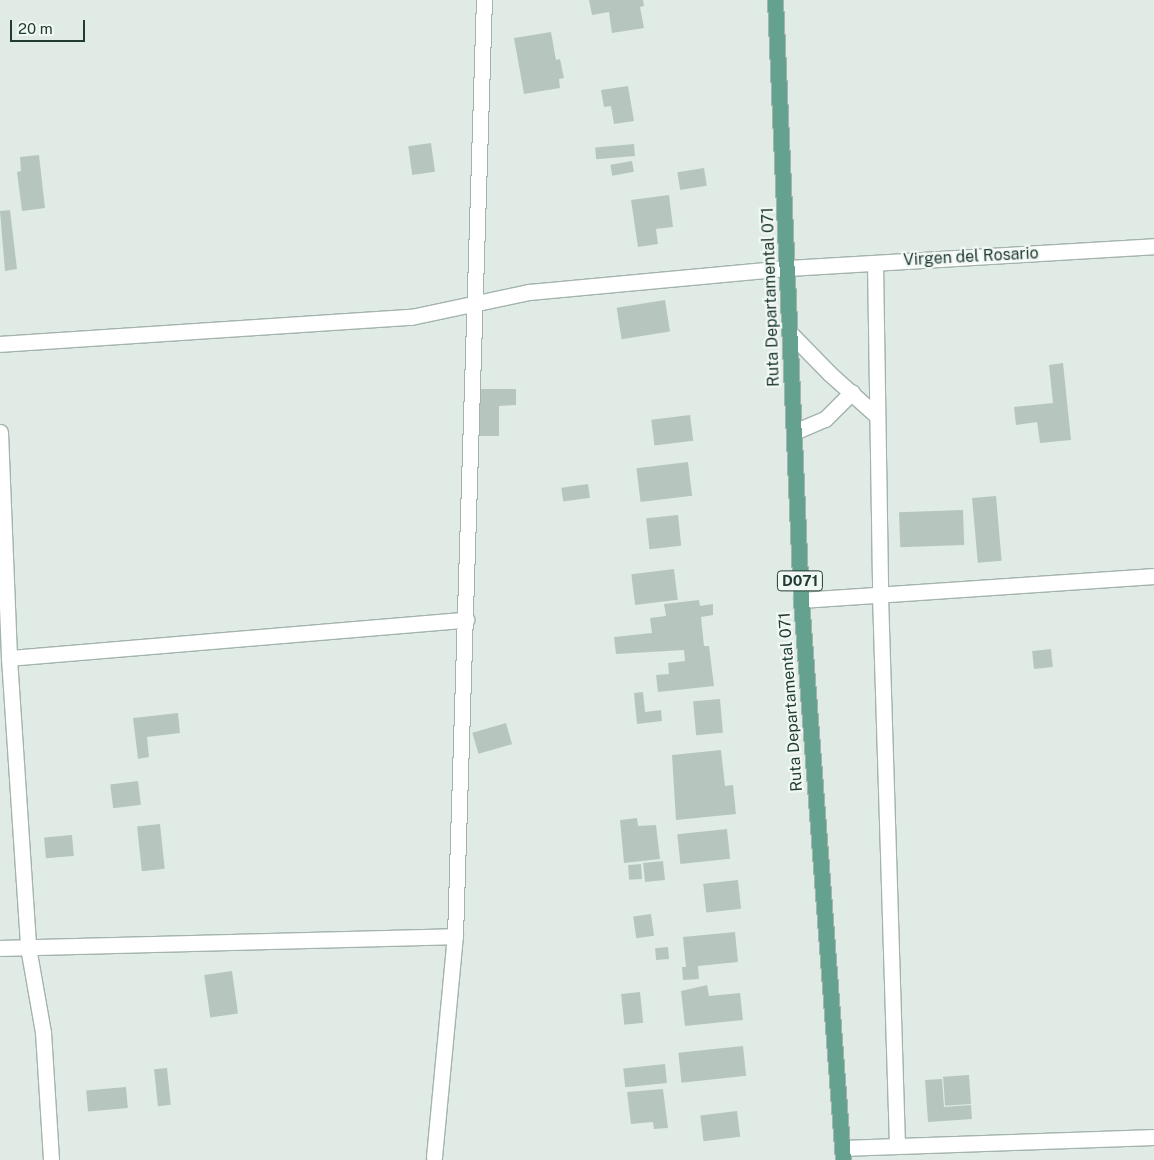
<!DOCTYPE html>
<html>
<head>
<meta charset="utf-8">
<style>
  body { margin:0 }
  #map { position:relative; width:1154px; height:1160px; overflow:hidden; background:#e0ebe6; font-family:"Public Sans",sans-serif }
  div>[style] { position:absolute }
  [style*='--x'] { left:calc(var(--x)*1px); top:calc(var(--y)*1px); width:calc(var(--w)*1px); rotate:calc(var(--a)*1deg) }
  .building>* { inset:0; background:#b6c6bf; transform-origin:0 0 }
  .roads { filter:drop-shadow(1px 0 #a3b3ad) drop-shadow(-1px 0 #a3b3ad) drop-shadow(0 1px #a3b3ad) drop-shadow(0 -1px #a3b3ad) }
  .minor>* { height:15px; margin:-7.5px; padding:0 7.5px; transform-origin:7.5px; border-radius:7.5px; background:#fff }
  .major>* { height:15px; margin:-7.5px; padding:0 7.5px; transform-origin:7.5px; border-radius:7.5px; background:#64a18e }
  span { translate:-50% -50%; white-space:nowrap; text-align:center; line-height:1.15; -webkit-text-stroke:4.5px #f1f8f4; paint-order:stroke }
  .shield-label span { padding:1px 4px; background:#f1f8f4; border:1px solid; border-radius:4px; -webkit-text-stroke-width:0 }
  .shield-label { font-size:15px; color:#213c33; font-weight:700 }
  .street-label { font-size:16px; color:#213c33 }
  .scale { position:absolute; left:10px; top:20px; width:75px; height:22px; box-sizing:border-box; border:2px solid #213c33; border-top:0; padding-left:6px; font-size:15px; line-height:18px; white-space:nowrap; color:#213c33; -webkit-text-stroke:4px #f1f8f4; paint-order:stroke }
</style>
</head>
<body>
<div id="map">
  <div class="building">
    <i style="clip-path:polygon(589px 0,643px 0,644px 6px,640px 7px,644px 28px,612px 33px,609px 12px,592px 15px)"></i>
    <i style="clip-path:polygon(551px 32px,556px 60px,560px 59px,564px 78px,559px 79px,560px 88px,524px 94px,514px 38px)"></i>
    <i style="clip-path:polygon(628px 86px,634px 121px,614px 124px,611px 106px,604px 107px,601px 90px)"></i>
    <i style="left:431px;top:143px;width:29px;height:23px;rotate:82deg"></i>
    <i style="left:634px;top:144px;width:12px;height:39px;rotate:85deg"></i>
    <i style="clip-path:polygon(39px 155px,45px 208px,22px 211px,17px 172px,21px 171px,20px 157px)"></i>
    <i style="left:632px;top:161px;width:11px;height:22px;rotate:80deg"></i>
    <i style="left:704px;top:168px;width:18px;height:27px;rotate:81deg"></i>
    <i style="clip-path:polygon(669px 195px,673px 227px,656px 229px,658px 244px,638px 247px,631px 200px)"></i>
    <i style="clip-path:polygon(10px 210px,17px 269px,5px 271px,0 211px)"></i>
    <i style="left:665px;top:300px;width:32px;height:49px;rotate:81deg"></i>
    <i style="clip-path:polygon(1063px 363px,1071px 440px,1040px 443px,1037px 422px,1016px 425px,1014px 407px,1053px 403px,1049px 365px)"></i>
    <i style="clip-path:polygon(473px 389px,516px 389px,516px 405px,499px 406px,499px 436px,473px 436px)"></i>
    <i style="left:690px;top:415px;width:26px;height:39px;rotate:83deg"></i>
    <i style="left:688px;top:462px;width:34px;height:52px;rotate:83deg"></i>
    <i style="left:588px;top:484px;width:14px;height:27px;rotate:82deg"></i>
    <i style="left:996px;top:496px;width:65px;height:24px;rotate:85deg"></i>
    <i style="left:963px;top:510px;width:35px;height:64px;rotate:88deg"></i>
    <i style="left:678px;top:515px;width:31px;height:32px;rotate:84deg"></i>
    <i style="left:674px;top:569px;width:31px;height:43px;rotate:83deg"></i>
    <i style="clip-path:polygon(699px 600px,700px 606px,713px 604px,713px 615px,701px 617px,704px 646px,709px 646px,714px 686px,658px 692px,656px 675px,669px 674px,668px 663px,685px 661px,684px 650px,616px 654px,614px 637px,652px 633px,650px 618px,666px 616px,664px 604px)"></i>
    <i style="left:1051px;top:649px;width:18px;height:19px;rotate:84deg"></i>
    <i style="clip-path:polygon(643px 692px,645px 712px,661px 710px,662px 721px,637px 724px,634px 693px)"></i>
    <i style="left:720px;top:699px;width:34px;height:27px;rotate:85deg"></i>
    <i style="clip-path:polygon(178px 713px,180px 733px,147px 737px,149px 757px,138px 759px,133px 718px)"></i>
    <i style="left:506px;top:723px;width:22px;height:35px;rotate:74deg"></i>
    <i style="clip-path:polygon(721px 750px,725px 786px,733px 785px,736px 814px,676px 820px,672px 755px)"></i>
    <i style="left:138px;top:781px;width:24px;height:28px;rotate:83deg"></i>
    <i style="clip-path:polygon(637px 818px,638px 826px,656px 825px,660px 859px,624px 863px,620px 820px)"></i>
    <i style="left:160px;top:824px;width:45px;height:23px;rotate:84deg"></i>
    <i style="left:727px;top:829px;width:30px;height:50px;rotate:84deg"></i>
    <i style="left:72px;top:835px;width:21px;height:28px;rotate:85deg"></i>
    <i style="left:663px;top:861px;width:19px;height:20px;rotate:84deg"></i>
    <i style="left:641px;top:864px;width:15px;height:13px;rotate:86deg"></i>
    <i style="left:738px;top:880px;width:29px;height:35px;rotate:84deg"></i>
    <i style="left:651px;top:914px;width:22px;height:18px;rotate:82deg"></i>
    <i style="clip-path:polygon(735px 932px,738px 962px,698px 966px,699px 979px,683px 980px,682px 967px,686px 967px,683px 937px)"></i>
    <i style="left:668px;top:947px;width:12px;height:13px;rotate:85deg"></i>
    <i style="left:232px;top:971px;width:43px;height:28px;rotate:82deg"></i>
    <i style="clip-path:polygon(707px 985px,709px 996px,740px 993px,743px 1020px,685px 1026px,681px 991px)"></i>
    <i style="left:640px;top:992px;width:31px;height:19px;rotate:84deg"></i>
    <i style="left:743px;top:1046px;width:30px;height:65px;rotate:84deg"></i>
    <i style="left:665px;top:1064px;width:19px;height:42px;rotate:84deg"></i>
    <i style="left:167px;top:1068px;width:37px;height:13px;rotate:84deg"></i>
    <i style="left:969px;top:1075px;width:29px;height:26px;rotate:86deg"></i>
    <i style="clip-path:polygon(942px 1079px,944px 1107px,971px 1105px,972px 1119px,928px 1122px,925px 1080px)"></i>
    <i style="left:126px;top:1087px;width:21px;height:40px;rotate:85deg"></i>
    <i style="clip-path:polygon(663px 1089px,668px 1128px,654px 1129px,653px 1122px,631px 1124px,627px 1092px)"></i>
    <i style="left:737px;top:1111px;width:26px;height:37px;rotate:83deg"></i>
  </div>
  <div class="roads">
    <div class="minor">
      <i style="--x:875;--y:263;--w:332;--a:89.1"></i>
      <i style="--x:880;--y:595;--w:551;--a:88.23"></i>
      <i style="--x:790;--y:333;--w:56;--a:45.7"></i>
      <i style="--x:829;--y:373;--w:64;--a:41.9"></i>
      <i style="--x:0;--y:344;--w:412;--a:-3.8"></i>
      <i style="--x:411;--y:317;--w:121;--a:-12"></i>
      <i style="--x:529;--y:292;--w:259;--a:-5.3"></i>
      <i style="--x:787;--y:268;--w:368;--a:-3.4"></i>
      <i style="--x:0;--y:432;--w:226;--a:87.7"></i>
      <i style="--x:9;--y:658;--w:290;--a:86.2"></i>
      <i style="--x:28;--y:947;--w:86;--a:80"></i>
      <i style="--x:43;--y:1032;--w:128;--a:86.4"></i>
      <i style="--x:794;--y:432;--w:34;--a:-23"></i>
      <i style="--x:825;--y:419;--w:38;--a:-45"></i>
      <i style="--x:801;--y:600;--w:354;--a:-3.9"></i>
      <i style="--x:9;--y:658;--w:459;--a:-4.8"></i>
      <i style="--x:0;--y:948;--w:455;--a:-1.5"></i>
      <i style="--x:842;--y:1148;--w:312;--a:-2"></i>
      <i style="--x:434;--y:1157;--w:222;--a:-84.6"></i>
      <i style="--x:455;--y:936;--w:936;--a:-88.23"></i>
    </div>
    <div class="major">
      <i style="--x:775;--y:0;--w:601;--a:87.52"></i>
      <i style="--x:801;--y:600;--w:562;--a:85.71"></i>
    </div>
  </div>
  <div class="shield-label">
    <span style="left:800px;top:581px">D071</span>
  </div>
  <div class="street-label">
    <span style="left:971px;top:257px;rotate:-3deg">Virgen del Rosario</span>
    <span style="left:771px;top:297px;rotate:-92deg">Ruta Departamental 071</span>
    <span style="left:791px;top:702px;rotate:-94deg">Ruta Departamental 071</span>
  </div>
  <div class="scale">20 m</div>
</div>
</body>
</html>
